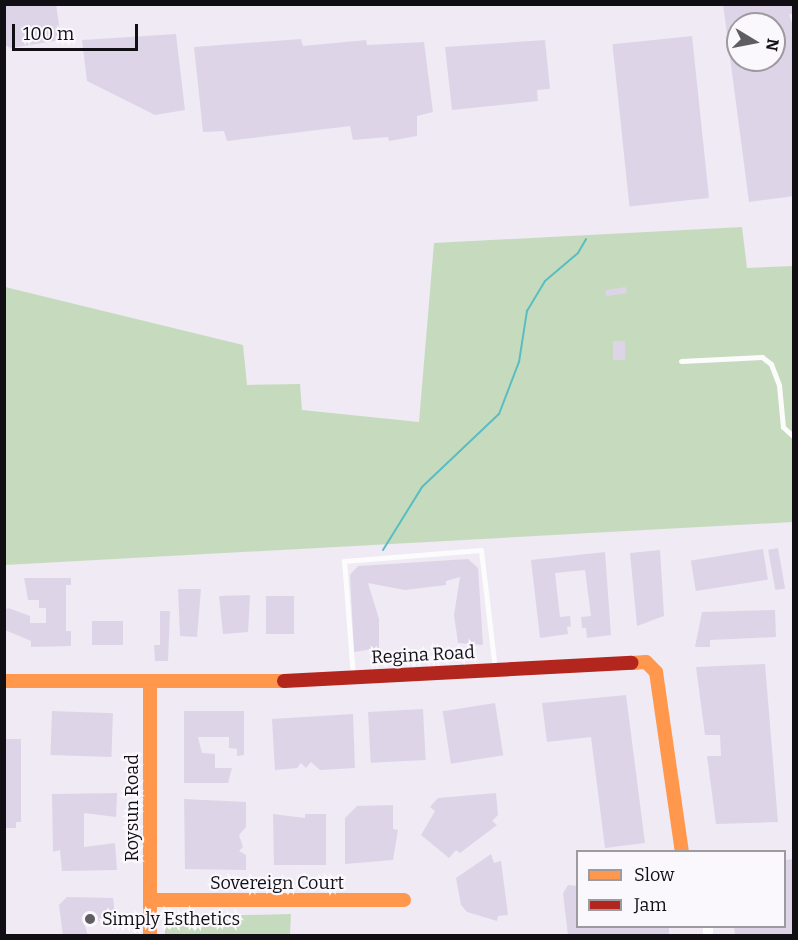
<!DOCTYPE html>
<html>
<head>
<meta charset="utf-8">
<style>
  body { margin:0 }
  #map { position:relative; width:798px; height:940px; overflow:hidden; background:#efeaf4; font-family:Bitter,serif }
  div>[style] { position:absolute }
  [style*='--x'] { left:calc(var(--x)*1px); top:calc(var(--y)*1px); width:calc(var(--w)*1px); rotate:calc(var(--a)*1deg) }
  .green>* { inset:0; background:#c6dbbe }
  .stream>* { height:2px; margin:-1px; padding:0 1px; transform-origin:1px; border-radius:1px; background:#59bdc2 }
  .building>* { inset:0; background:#ded4e7; transform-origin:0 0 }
  .lane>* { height:5px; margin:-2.5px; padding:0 2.5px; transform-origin:2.5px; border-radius:2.5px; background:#fdfcfd }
  .street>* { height:10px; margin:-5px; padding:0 5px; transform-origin:5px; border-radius:5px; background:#fdfcfd }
  .slow>* { height:14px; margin:-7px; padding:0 7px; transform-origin:7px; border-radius:7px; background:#ff974d }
  .jam>* { height:14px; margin:-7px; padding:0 7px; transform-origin:7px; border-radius:7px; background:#b3261e }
  .dots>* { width:16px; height:16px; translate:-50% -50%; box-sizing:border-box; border:3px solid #faf7fd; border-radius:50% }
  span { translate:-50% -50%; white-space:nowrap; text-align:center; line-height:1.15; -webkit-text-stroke:4.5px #faf7fd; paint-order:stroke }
  .street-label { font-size:18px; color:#110f14 }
  .poi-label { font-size:18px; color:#110f14 }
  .left { translate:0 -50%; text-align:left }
  .frame { position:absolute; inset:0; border:6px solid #110f14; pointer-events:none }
  .legend { position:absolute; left:576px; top:850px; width:210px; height:78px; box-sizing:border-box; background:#faf7fd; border:2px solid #9d9aa0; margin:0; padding:8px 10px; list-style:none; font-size:18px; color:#110f14 }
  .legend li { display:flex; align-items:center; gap:12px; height:30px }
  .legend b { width:30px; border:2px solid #9d9aa0 }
  .north { position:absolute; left:726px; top:12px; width:60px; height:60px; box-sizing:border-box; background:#faf7fd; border:2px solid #9d9aa0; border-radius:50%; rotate:100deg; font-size:16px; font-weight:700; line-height:24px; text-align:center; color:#110f14 }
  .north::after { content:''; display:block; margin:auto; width:21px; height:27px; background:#5f5c62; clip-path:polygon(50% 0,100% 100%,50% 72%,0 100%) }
  .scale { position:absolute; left:12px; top:24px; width:126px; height:27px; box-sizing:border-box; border:3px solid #110f14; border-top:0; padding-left:8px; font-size:18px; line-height:21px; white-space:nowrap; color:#110f14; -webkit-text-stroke:4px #faf7fd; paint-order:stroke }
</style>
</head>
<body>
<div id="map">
  <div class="green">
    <i style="clip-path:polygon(742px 227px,747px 268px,793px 266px,793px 522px,5px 565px,5px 287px,243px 345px,247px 385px,300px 384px,302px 410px,419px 422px,434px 243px)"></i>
    <i style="clip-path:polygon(291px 914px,290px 935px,165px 935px,165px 917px)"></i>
  </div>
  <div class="stream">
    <i style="--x:383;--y:550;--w:74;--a:-58.2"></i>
    <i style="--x:422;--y:487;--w:106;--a:-43.5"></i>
    <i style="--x:499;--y:414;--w:56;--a:-69"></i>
    <i style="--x:519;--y:362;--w:52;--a:-81.1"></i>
    <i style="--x:527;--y:311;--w:35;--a:-59"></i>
    <i style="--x:545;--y:281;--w:43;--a:-40.3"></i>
    <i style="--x:578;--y:253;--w:16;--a:-60"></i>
  </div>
  <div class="building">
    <i style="clip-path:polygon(4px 4px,56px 4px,61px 40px,11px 48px,4px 45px)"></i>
    <i style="clip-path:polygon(evenodd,723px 4px,794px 4px,794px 14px,789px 14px,794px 29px,794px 196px,749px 202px,723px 4px,738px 24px,774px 24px,774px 60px,738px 60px,738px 24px)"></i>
    <i style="clip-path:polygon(176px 34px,185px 110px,155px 115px,87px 81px,82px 40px)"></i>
    <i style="left:692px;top:36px;width:163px;height:80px;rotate:84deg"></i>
    <i style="clip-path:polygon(301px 39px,303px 46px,366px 40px,367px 45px,424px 42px,433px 112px,417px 116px,417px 136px,389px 141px,388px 137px,353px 140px,350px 126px,227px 141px,224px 131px,203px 132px,194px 47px)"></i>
    <i style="clip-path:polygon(545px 40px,550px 89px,537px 90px,538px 101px,452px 110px,445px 47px)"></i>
    <i style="left:626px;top:287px;width:6px;height:21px;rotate:81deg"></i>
    <i style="left:613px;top:341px;width:12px;height:19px"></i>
    <i style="left:778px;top:548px;width:41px;height:10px;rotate:80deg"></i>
    <i style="left:763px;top:549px;width:31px;height:73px;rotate:81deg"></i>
    <i style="clip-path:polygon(660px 550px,664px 616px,637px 626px,630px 553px)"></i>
    <i style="clip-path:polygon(605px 552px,611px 635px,587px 638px,586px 628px,582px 628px,581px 617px,591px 616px,585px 570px,555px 573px,560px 617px,570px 616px,571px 626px,567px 627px,568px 634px,540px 638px,531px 560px)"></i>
    <i style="clip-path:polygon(468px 559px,478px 568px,483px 645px,458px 643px,454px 615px,460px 577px,446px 581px,446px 585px,405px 590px,368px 583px,379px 619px,379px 648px,354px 652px,350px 575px,358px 566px)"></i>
    <i style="clip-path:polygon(24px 578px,71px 578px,71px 585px,66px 585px,66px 631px,71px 631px,71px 646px,31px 647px,31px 641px,5px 630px,5px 610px,8px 608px,30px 616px,30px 623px,46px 623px,46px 608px,39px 608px,39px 600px,28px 600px)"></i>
    <i style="clip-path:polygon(178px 589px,201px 589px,197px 637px,180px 636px)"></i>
    <i style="clip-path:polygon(250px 595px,248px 632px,223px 634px,219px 596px)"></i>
    <i style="left:266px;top:596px;width:28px;height:38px"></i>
    <i style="clip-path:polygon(775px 610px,776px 637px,710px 640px,710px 647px,695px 647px,702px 612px)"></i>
    <i style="clip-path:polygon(160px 611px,170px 611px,168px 661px,155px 661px,154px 645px,160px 645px)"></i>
    <i style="left:92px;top:621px;width:31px;height:24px"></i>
    <i style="clip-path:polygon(765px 664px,778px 822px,716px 824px,707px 756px,721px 756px,720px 735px,705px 735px,696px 667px)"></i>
    <i style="clip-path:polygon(626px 695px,645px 843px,605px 848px,591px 737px,547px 742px,542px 703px)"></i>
    <i style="left:495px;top:703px;width:53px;height:53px;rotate:81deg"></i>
    <i style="left:423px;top:709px;width:51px;height:55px;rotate:87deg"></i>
    <i style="left:52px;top:711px;width:61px;height:44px;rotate:2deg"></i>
    <i style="clip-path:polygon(184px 711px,244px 711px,244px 755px,237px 756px,237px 749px,229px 748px,229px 737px,198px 737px,202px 753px,215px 754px,215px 768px,232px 768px,228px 783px,184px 783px)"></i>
    <i style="clip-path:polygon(353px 714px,355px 768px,320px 770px,311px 762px,306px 768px,301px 763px,297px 768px,275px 770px,272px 719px)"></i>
    <i style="clip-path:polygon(4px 739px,21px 739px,21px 822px,16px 822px,16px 828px,4px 828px)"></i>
    <i style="clip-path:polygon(117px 793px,116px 817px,84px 813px,84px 847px,115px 843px,117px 870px,62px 871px,60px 850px,53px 852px,52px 794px)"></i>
    <i style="clip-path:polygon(496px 793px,498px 815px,492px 821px,497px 825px,460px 853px,456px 850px,449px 858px,421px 835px,435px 811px,430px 807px,438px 798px)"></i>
    <i style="clip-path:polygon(184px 799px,246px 802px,246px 827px,239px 835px,243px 847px,239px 851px,246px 855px,246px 870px,185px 869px)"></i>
    <i style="clip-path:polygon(393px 805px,393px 829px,398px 830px,393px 860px,345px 864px,345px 818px,357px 806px)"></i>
    <i style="clip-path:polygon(273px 814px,305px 818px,305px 814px,326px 814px,326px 865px,274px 865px)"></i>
    <i style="clip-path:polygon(491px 854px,494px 863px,501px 861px,508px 915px,498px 916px,497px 921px,467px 912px,461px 905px,456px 878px)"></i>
    <i style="clip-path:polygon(794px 859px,794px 936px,735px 936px,734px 926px,784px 926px,784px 860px)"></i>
    <i style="clip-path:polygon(568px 885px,578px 886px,578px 926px,669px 926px,669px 936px,568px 936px,563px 893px)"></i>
    <i style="clip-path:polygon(67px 897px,113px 898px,116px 923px,83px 919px,88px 936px,63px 936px,59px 905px)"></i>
  </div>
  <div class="lane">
    <i style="--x:681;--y:361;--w:81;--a:-2.8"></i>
    <i style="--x:762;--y:357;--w:11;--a:38"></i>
    <i style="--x:771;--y:364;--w:22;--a:69"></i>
    <i style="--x:779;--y:385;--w:42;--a:84.6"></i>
    <i style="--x:783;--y:427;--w:15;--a:42"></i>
    <i style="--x:353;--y:677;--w:116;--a:-94.4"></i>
    <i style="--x:344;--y:561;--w:137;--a:-4.6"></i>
    <i style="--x:481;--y:550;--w:120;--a:83.3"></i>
  </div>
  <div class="street">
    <i style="--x:708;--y:926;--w:10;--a:90"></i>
  </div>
  <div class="slow">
    <i style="--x:632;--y:663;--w:14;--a:-4"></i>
    <i style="--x:646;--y:662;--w:14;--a:45"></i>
    <i style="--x:656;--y:672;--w:182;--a:81.8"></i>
    <i style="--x:4;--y:681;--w:280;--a:0"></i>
    <i style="--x:150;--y:681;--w:255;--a:90"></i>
    <i style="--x:150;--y:900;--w:254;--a:0"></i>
  </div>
  <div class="jam">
    <i style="--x:284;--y:681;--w:348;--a:-3"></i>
  </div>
  <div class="dots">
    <i style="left:90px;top:919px;background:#5f5c62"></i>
  </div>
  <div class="street-label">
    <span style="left:423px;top:655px;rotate:-3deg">Regina Road</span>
    <span style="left:132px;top:808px;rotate:-90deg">Roysun Road</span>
    <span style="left:277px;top:883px">Sovereign Court</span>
  </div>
  <div class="poi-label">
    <span class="left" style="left:102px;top:919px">Simply Esthetics</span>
  </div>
  <div class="frame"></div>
  <ul class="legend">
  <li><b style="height:8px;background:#ff974d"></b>Slow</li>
  <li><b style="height:8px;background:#b3261e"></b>Jam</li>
  </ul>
  <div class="north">N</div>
  <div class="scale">100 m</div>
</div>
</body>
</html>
